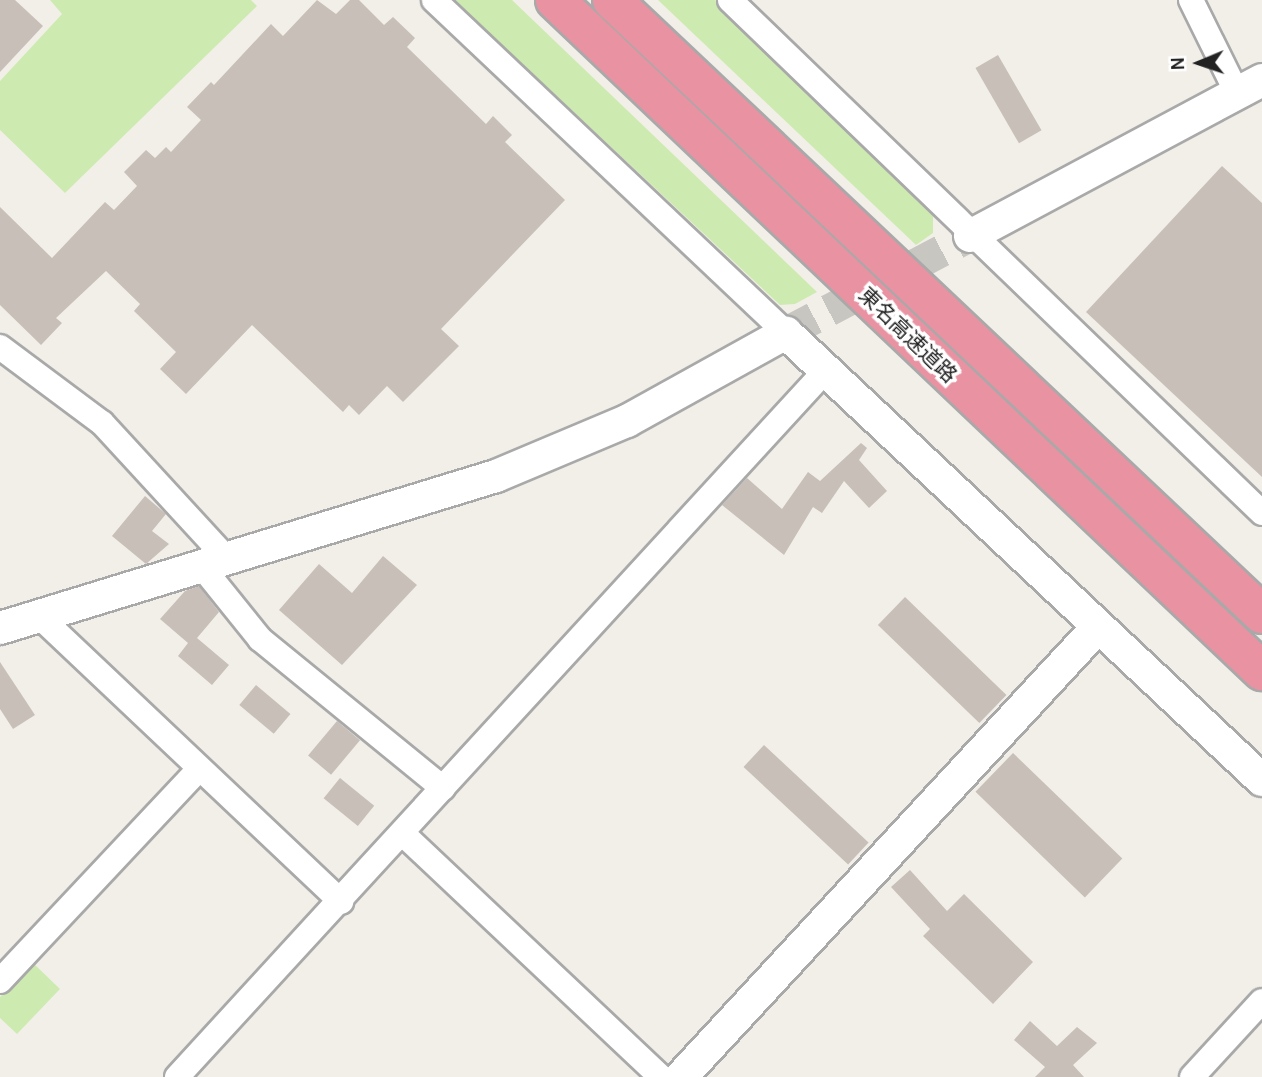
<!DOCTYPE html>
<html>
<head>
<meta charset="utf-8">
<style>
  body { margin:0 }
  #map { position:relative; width:1262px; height:1077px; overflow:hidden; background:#f2efe9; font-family:Karla,"Noto Sans JP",sans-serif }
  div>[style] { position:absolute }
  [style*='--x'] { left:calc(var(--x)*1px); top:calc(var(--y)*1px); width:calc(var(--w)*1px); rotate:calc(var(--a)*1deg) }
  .grass>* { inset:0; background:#cdebb0 }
  .building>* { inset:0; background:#c7bfb8; transform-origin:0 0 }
  .tertiary-tunnel>* { height:32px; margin-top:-16px; transform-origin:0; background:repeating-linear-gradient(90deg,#c8c6c1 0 32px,transparent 0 48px) }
  .roads { filter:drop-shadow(2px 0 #a9a9a9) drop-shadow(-2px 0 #a9a9a9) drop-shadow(0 2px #a9a9a9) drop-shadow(0 -2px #a9a9a9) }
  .minor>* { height:24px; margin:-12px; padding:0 12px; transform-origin:12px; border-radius:12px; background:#fff }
  .tertiary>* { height:32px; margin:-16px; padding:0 16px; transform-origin:16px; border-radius:16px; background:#fff }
  .motorway>* { height:38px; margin:-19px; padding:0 19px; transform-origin:19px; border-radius:19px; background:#e892a2 }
  span { translate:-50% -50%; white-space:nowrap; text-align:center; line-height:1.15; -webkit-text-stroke:7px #fff; paint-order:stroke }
  .street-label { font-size:21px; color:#222 }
  .north { position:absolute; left:1164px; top:28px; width:70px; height:70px; -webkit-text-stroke:5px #fff; paint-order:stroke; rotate:268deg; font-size:19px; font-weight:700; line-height:28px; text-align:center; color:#222 }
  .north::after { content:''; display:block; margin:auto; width:24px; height:32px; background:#222; clip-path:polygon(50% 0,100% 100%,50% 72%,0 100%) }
</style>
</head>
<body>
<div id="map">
  <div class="grass">
    <i style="clip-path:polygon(50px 0,251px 0,257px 6px,65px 193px,0 130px,0 81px,62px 14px)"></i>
    <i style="clip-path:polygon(454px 0,512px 0,817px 292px,795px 304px,780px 305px)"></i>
    <i style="clip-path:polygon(658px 0,715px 0,933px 210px,933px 233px,916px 245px)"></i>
    <i style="clip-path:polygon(32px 962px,60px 989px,17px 1034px,0 1018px,0 997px)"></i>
  </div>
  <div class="building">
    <i style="clip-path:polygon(0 0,15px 0,43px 26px,0 72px)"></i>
    <i style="clip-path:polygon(317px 0,336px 14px,350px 0,359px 0,384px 25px,393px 17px,415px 38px,407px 47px,486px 124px,493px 116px,512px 135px,505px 142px,565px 200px,441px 329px,459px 346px,403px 402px,387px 386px,359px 415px,349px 405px,343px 412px,252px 325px,186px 394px,160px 369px,176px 352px,134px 311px,140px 304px,106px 271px,56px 318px,62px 323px,41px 345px,0 305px,0 207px,52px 258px,105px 202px,114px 210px,137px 186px,124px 172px,146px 150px,155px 158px,166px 147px,171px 152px,201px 120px,187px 107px,211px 82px,214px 85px,271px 24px,283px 36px)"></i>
    <i style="left:998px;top:55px;width:87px;height:26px;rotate:60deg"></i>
    <i style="clip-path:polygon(1222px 166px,1262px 203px,1262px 477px,1086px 312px)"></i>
    <i style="clip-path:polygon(861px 443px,867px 448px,859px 460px,887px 491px,869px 508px,844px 481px,822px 513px,813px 507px,784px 555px,722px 505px,747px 478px,782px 509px,808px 472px,820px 481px)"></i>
    <i style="clip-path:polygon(145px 496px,166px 514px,152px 531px,169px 544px,146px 564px,112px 536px)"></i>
    <i style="clip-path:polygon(383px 556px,417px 585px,342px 665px,279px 610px,319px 564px,352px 593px)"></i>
    <i style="clip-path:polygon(199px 586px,219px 612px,197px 638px,229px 665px,212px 685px,178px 656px,188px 643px,160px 619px,185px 591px)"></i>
    <i style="left:905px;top:597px;width:141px;height:39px;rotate:44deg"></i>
    <i style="clip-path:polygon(0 662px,35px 715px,13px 729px,0 709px)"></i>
    <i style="left:256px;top:685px;width:45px;height:26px;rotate:40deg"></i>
    <i style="left:337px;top:721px;width:30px;height:45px;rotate:40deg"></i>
    <i style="left:764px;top:745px;width:143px;height:30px;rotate:43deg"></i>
    <i style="left:1013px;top:753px;width:152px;height:54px;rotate:44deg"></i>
    <i style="left:340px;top:778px;width:44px;height:26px;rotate:39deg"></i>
    <i style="clip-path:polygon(910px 870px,947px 911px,964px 894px,1033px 962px,993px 1004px,923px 936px,930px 929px,891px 887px)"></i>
    <i style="clip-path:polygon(1030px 1021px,1057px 1046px,1077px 1027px,1097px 1043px,1073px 1065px,1084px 1077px,1035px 1077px,1045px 1067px,1014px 1040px)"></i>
  </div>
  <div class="tertiary-tunnel">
    <i style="--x:786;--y:333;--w:208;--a:-27.8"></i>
  </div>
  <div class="roads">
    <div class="minor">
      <i style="--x:434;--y:0;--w:485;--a:43.4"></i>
      <i style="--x:730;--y:0;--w:739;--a:43.96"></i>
      <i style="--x:1191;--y:0;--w:102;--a:63.7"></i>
      <i style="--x:0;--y:347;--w:127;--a:36.7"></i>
      <i style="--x:102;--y:423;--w:186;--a:47.4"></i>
      <i style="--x:203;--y:568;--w:91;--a:51.2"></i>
      <i style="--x:260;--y:639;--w:236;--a:39.2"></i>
      <i style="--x:39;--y:616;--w:416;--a:43.4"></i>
      <i style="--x:402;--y:833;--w:356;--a:43.3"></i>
      <i style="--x:0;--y:981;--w:291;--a:-46.8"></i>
      <i style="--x:177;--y:1077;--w:958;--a:-47.45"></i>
      <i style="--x:1192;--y:1077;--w:103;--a:-47.4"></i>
    </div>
    <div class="tertiary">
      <i style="--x:970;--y:236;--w:331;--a:-28.1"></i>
      <i style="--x:0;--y:628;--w:519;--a:-17.04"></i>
      <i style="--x:496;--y:476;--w:142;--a:-22.8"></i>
      <i style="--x:627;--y:421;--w:182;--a:-29"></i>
      <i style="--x:786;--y:333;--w:653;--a:43.2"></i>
      <i style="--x:681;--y:1077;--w:611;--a:-47.19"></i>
    </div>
    <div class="motorway">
      <i style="--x:555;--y:0;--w:975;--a:43.5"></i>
      <i style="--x:612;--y:0;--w:894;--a:43.37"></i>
    </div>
  </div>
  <div class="street-label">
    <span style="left:908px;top:335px;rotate:44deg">東名高速道路</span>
  </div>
  <div class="north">N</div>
</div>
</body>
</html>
